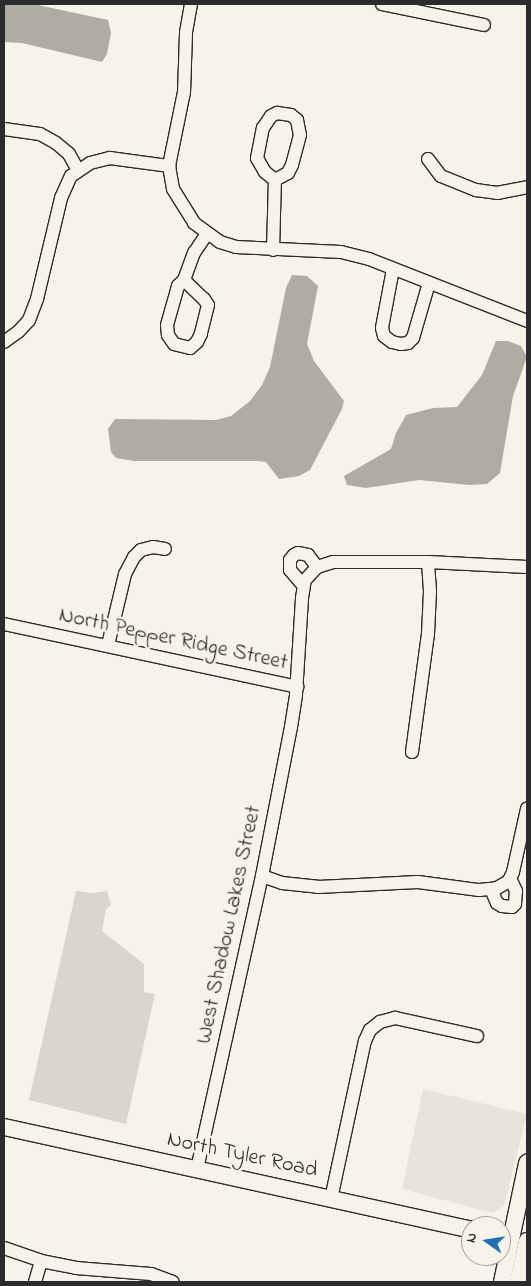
<!DOCTYPE html>
<html>
<head>
<meta charset="utf-8">
<style>
  body { margin:0 }
  #map { position:relative; width:531px; height:1286px; overflow:hidden; background:#f7f3e8; font-family:"Indie Flower",sans-serif }
  div>[style] { position:absolute }
  [style*='--x'] { left:calc(var(--x)*1px); top:calc(var(--y)*1px); width:calc(var(--w)*1px); rotate:calc(var(--a)*1deg) }
  .built>* { inset:0; background:#e8e4da }
  .green>* { inset:0; background:#dad6cc }
  .water>* { inset:0; background:#afaca4 }
  .roads { filter:drop-shadow(1px 0 #2b2b2b) drop-shadow(-1px 0 #2b2b2b) drop-shadow(0 1px #2b2b2b) drop-shadow(0 -1px #2b2b2b) }
  .minor>* { height:12px; margin:-6px; padding:0 6px; transform-origin:6px; border-radius:6px; background:#f7f3e8 }
  .major>* { height:16px; margin:-8px; padding:0 8px; transform-origin:8px; border-radius:8px; background:#f7f3e8 }
  span { translate:-50% -50%; white-space:nowrap; text-align:center; line-height:1.15; -webkit-text-stroke:5px #f7f3e8; paint-order:stroke }
  .street-label { font-size:22px; color:#2b2b2b }
  .frame { position:absolute; inset:0; border:5px solid #2b2b2b; pointer-events:none }
  .north { position:absolute; left:461px; top:1216px; width:50px; height:50px; box-sizing:border-box; background:#f7f3e8; border:1px solid #a5a39c; border-radius:50%; rotate:283deg; font-size:14px; font-weight:700; line-height:20px; text-align:center; color:#2b2b2b }
  .north::after { content:''; display:block; margin:auto; width:18px; height:22px; background:#1f6fb2; clip-path:polygon(50% 0,100% 100%,50% 72%,0 100%) }
</style>
</head>
<body>
<div id="map">
  <div class="built">
    <i style="clip-path:polygon(423px 1089px,527px 1114px,504px 1206px,493px 1213px,402px 1189px)"></i>
  </div>
  <div class="green">
    <i style="clip-path:polygon(76px 891px,93px 893px,107px 891px,111px 905px,106px 909px,102px 931px,144px 964px,144px 992px,155px 994px,126px 1124px,29px 1100px)"></i>
  </div>
  <div class="water">
    <i style="clip-path:polygon(4px 4px,33px 4px,108px 20px,111px 33px,107px 54px,102px 62px,22px 43px,4px 42px)"></i>
    <i style="clip-path:polygon(292px 275px,307px 276px,318px 286px,307px 344px,314px 361px,344px 401px,342px 409px,310px 470px,299px 476px,279px 479px,266px 462px,257px 461px,134px 461px,116px 458px,111px 452px,108px 429px,115px 419px,216px 420px,231px 416px,250px 401px,262px 385px,270px 367px,286px 288px)"></i>
    <i style="clip-path:polygon(496px 341px,508px 341px,521px 346px,527px 357px,513px 396px,500px 473px,487px 484px,469px 485px,419px 480px,366px 488px,347px 485px,344px 476px,391px 449px,396px 433px,406px 415px,433px 408px,457px 407px,482px 375px)"></i>
  </div>
  <div class="roads">
    <div class="minor">
      <i style="--x:191;--y:4;--w:29;--a:100"></i>
      <i style="--x:186;--y:33;--w:59;--a:91.9"></i>
      <i style="--x:184;--y:92;--w:76;--a:101.5"></i>
      <i style="--x:169;--y:166;--w:23;--a:80"></i>
      <i style="--x:173;--y:189;--w:40;--a:58"></i>
      <i style="--x:194;--y:223;--w:32;--a:36"></i>
      <i style="--x:220;--y:242;--w:17;--a:17"></i>
      <i style="--x:236;--y:247;--w:105;--a:2.7"></i>
      <i style="--x:341;--y:252;--w:29;--a:14"></i>
      <i style="--x:369;--y:259;--w:170;--a:21.4"></i>
      <i style="--x:382;--y:4;--w:104;--a:11.6"></i>
      <i style="--x:277;--y:113;--w:14;--a:8"></i>
      <i style="--x:291;--y:115;--w:8;--a:40"></i>
      <i style="--x:297;--y:120;--w:15;--a:79"></i>
      <i style="--x:300;--y:135;--w:31;--a:105"></i>
      <i style="--x:292;--y:165;--w:9;--a:117"></i>
      <i style="--x:288;--y:173;--w:15;--a:152"></i>
      <i style="--x:275;--y:180;--w:13;--a:-141"></i>
      <i style="--x:265;--y:172;--w:16;--a:-120"></i>
      <i style="--x:257;--y:158;--w:31;--a:-79"></i>
      <i style="--x:263;--y:128;--w:14;--a:-56"></i>
      <i style="--x:271;--y:116;--w:7;--a:-27"></i>
      <i style="--x:4;--y:129;--w:36;--a:8"></i>
      <i style="--x:40;--y:134;--w:18;--a:29"></i>
      <i style="--x:56;--y:143;--w:17;--a:40"></i>
      <i style="--x:69;--y:154;--w:18;--a:61"></i>
      <i style="--x:428;--y:159;--w:21;--a:53"></i>
      <i style="--x:441;--y:176;--w:38;--a:22"></i>
      <i style="--x:476;--y:190;--w:21;--a:8"></i>
      <i style="--x:497;--y:193;--w:31;--a:-11"></i>
      <i style="--x:273;--y:250;--w:70;--a:-88.4"></i>
      <i style="--x:393;--y:269;--w:60;--a:100.6"></i>
      <i style="--x:382;--y:328;--w:8;--a:76"></i>
      <i style="--x:384;--y:336;--w:10;--a:37"></i>
      <i style="--x:392;--y:342;--w:9;--a:13"></i>
      <i style="--x:401;--y:344;--w:7;--a:-8"></i>
      <i style="--x:408;--y:343;--w:7;--a:-45"></i>
      <i style="--x:413;--y:338;--w:57;--a:-73.8"></i>
      <i style="--x:184;--y:280;--w:28;--a:44"></i>
      <i style="--x:204;--y:299;--w:7;--a:56"></i>
      <i style="--x:208;--y:305;--w:30;--a:104"></i>
      <i style="--x:201;--y:334;--w:9;--a:117"></i>
      <i style="--x:197;--y:342;--w:9;--a:139"></i>
      <i style="--x:190;--y:348;--w:16;--a:-166"></i>
      <i style="--x:174;--y:344;--w:11;--a:-124"></i>
      <i style="--x:168;--y:335;--w:10;--a:-96"></i>
      <i style="--x:167;--y:325;--w:41;--a:-74.2"></i>
      <i style="--x:178;--y:286;--w:8;--a:-45"></i>
      <i style="--x:184;--y:280;--w:29;--a:-70"></i>
      <i style="--x:194;--y:253;--w:23;--a:-56"></i>
      <i style="--x:4;--y:342;--w:17;--a:-36"></i>
      <i style="--x:18;--y:332;--w:16;--a:-47"></i>
      <i style="--x:29;--y:320;--w:22;--a:-69"></i>
      <i style="--x:37;--y:299;--w:104;--a:-76.6"></i>
      <i style="--x:61;--y:198;--w:24;--a:-66"></i>
      <i style="--x:71;--y:176;--w:23;--a:-34"></i>
      <i style="--x:90;--y:163;--w:21;--a:-14"></i>
      <i style="--x:110;--y:158;--w:60;--a:7.7"></i>
      <i style="--x:303;--y:585;--w:20;--a:-131"></i>
      <i style="--x:290;--y:570;--w:10;--a:-90"></i>
      <i style="--x:290;--y:560;--w:6;--a:-51"></i>
      <i style="--x:294;--y:555;--w:4;--a:-27"></i>
      <i style="--x:298;--y:553;--w:10;--a:11"></i>
      <i style="--x:308;--y:555;--w:15;--a:53"></i>
      <i style="--x:4;--y:624;--w:300;--a:12.1"></i>
      <i style="--x:108;--y:645;--w:73;--a:-76.5"></i>
      <i style="--x:125;--y:574;--w:19;--a:-62"></i>
      <i style="--x:134;--y:557;--w:10;--a:-45"></i>
      <i style="--x:141;--y:550;--w:12;--a:-14"></i>
      <i style="--x:153;--y:547;--w:12;--a:9"></i>
      <i style="--x:412;--y:752;--w:119;--a:-82.3"></i>
      <i style="--x:428;--y:634;--w:43;--a:-87.3"></i>
      <i style="--x:430;--y:591;--w:29;--a:-94"></i>
      <i style="--x:262;--y:876;--w:21;--a:19"></i>
      <i style="--x:282;--y:883;--w:36;--a:6"></i>
      <i style="--x:318;--y:887;--w:100;--a:-2.9"></i>
      <i style="--x:418;--y:882;--w:62;--a:7.5"></i>
      <i style="--x:479;--y:890;--w:18;--a:-6"></i>
      <i style="--x:497;--y:888;--w:14;--a:-30"></i>
      <i style="--x:509;--y:881;--w:10;--a:-66"></i>
      <i style="--x:513;--y:872;--w:65;--a:-77.5"></i>
      <i style="--x:491;--y:889;--w:15;--a:67"></i>
      <i style="--x:497;--y:903;--w:6;--a:31"></i>
      <i style="--x:502;--y:906;--w:10;--a:6"></i>
      <i style="--x:512;--y:907;--w:4;--a:-45"></i>
      <i style="--x:515;--y:904;--w:13;--a:-86"></i>
      <i style="--x:516;--y:891;--w:14;--a:-115"></i>
      <i style="--x:197;--y:1169;--w:300;--a:-77.5"></i>
      <i style="--x:262;--y:876;--w:152;--a:-79"></i>
      <i style="--x:291;--y:727;--w:33;--a:-81"></i>
      <i style="--x:296;--y:694;--w:96;--a:-86.4"></i>
      <i style="--x:302;--y:598;--w:18;--a:-81"></i>
      <i style="--x:305;--y:580;--w:18;--a:-47"></i>
      <i style="--x:317;--y:567;--w:17;--a:-17"></i>
      <i style="--x:333;--y:562;--w:95;--a:0"></i>
      <i style="--x:428;--y:562;--w:99;--a:2.9"></i>
      <i style="--x:331;--y:1199;--w:162;--a:-77.9"></i>
      <i style="--x:365;--y:1041;--w:12;--a:-66"></i>
      <i style="--x:370;--y:1030;--w:13;--a:-39"></i>
      <i style="--x:380;--y:1022;--w:16;--a:-15"></i>
      <i style="--x:395;--y:1018;--w:84;--a:12.4"></i>
      <i style="--x:4;--y:1248;--w:39;--a:19"></i>
      <i style="--x:41;--y:1261;--w:36;--a:11"></i>
      <i style="--x:76;--y:1268;--w:75;--a:4.6"></i>
      <i style="--x:151;--y:1274;--w:23;--a:20"></i>
      <i style="--x:35;--y:1282;--w:22;--a:-74"></i>
    </div>
    <div class="major">
      <i style="--x:4;--y:1127;--w:478;--a:12.4"></i>
      <i style="--x:502;--y:1282;--w:122;--a:-78.1"></i>
      <i style="--x:518;--y:1282;--w:42;--a:-77.6"></i>
    </div>
  </div>
  <div class="street-label">
    <span style="left:173px;top:640px;rotate:12deg">North Pepper Ridge Street</span>
    <span style="left:230px;top:925px;rotate:-78deg">West Shadow Lakes Street</span>
    <span style="left:242px;top:1156px;rotate:12deg">North Tyler Road</span>
  </div>
  <div class="frame"></div>
  <div class="north">N</div>
</div>
</body>
</html>
